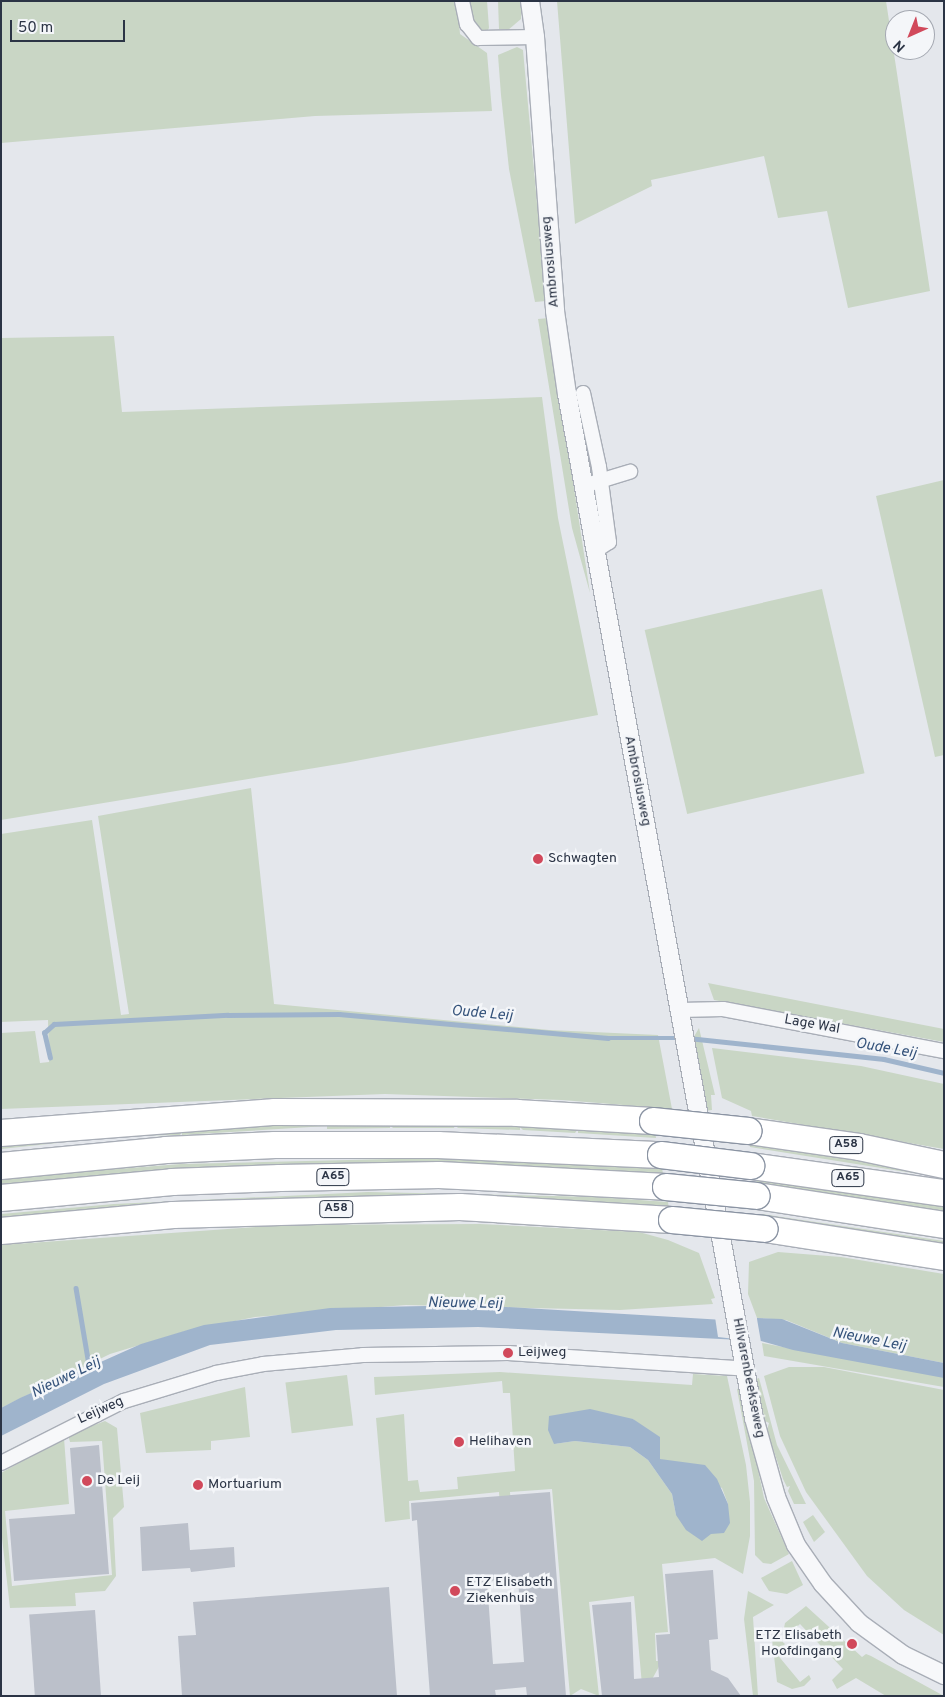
<!DOCTYPE html>
<html>
<head>
<meta charset="utf-8">
<style>
  body { margin:0 }
  #map { position:relative; width:945px; height:1697px; overflow:hidden; background:#e4e7ec; font-family:Overpass,sans-serif }
  div>[style] { position:absolute }
  [style*='--x'] { left:calc(var(--x)*1px); top:calc(var(--y)*1px); width:calc(var(--w)*1px); rotate:calc(var(--a)*1deg) }
  .green>* { inset:0; background:#c9d6c5; transform-origin:0 0 }
  .water>* { inset:0; background:#9fb4cc }
  .pier>* { inset:0; background:#e4e7ec }
  .stream>* { height:4.5px; margin:-2.25px; padding:0 2.25px; transform-origin:2.25px; border-radius:2.25px; background:#9fb4cc }
  .building>* { inset:0; background:#bbc0ca; transform-origin:0 0 }
  .roads { filter:drop-shadow(1px 0 #a9aeb7) drop-shadow(-1px 0 #a9aeb7) drop-shadow(0 1px #a9aeb7) drop-shadow(0 -1px #a9aeb7) }
  .minor>* { height:14px; margin:-7px; padding:0 7px; transform-origin:7px; border-radius:7px; background:#f7f8fa }
  .tertiary>* { height:18px; margin:-9px; padding:0 9px; transform-origin:9px; border-radius:9px; background:#f7f8fa }
  .motorway>* { height:26px; margin:-13px; padding:0 13px; transform-origin:13px; border-radius:13px; background:#fff }
  .bridges { filter:drop-shadow(1px 0 #8b94a3) drop-shadow(-1px 0 #8b94a3) drop-shadow(0 1px #8b94a3) drop-shadow(0 -1px #8b94a3) }
  .motorway-bridge>* { height:26px; margin:-13px; padding:0 13px; transform-origin:13px; border-radius:13px; background:#fff }
  .dots>* { width:14px; height:14px; translate:-50% -50%; box-sizing:border-box; border:2px solid #f4f6f9; border-radius:50% }
  span { translate:-50% -50%; white-space:nowrap; text-align:center; line-height:1.15; -webkit-text-stroke:5px #f4f6f9; paint-order:stroke }
  .shield-label span { padding:1px 4px; background:#f4f6f9; border:1px solid; border-radius:4px; -webkit-text-stroke-width:0 }
  .shield-label { font-size:12px; color:#2b3445; font-weight:700 }
  .street-label { font-size:14px; color:#2b3445 }
  .poi-label { font-size:14px; color:#2b3445 }
  .left { translate:0 -50%; text-align:left }
  .right { translate:-100% -50%; text-align:right }
  .water-label { font-size:15px; color:#34527a; font-style:italic }
  .frame { position:absolute; inset:0; border:2px solid #2b3445; pointer-events:none }
  .north { position:absolute; left:885px; top:10px; width:50px; height:50px; box-sizing:border-box; background:#f4f6f9; border:1px solid #a4a8b1; border-radius:50%; rotate:224deg; font-size:14px; font-weight:700; line-height:20px; text-align:center; color:#2b3445 }
  .north::after { content:''; display:block; margin:auto; width:18px; height:22px; background:#d1495b; clip-path:polygon(50% 0,100% 100%,50% 72%,0 100%) }
  .scale { position:absolute; left:10px; top:20px; width:115px; height:22px; box-sizing:border-box; border:2px solid #2b3445; border-top:0; padding-left:6px; font-size:15px; line-height:18px; white-space:nowrap; color:#2b3445; -webkit-text-stroke:4px #f4f6f9; paint-order:stroke }
</style>
</head>
<body>
<div id="map">
  <div class="green">
    <i style="clip-path:polygon(1px 1px,457px 1px,460px 34px,487px 53px,492px 111px,315px 116px,1px 143px)"></i>
    <i style="clip-path:polygon(468px 1px,487px 1px,489px 28px,484px 36px,475px 28px)"></i>
    <i style="clip-path:polygon(498px 1px,522px 1px,521px 19px,508px 30px,499px 29px)"></i>
    <i style="clip-path:polygon(557px 1px,886px 1px,930px 291px,848px 308px,827px 211px,778px 218px,764px 156px,651px 180px,652px 186px,575px 224px)"></i>
    <i style="clip-path:polygon(517px 47px,523px 50px,546px 301px,535px 302px,509px 169px,501px 95px,498px 55px)"></i>
    <i style="clip-path:polygon(549px 318px,552px 344px,590px 593px,572px 528px,538px 319px)"></i>
    <i style="clip-path:polygon(114px 336px,122px 412px,542px 397px,558px 518px,598px 715px,345px 763px,1px 820px,1px 338px)"></i>
    <i style="clip-path:polygon(944px 480px,944px 755px,935px 757px,876px 496px)"></i>
    <i style="left:822px;top:589px;width:189px;height:182px;rotate:77deg"></i>
    <i style="clip-path:polygon(251px 788px,274px 1004px,549px 1030px,658px 1035px,672px 1109px,562px 1100px,385px 1094px,1px 1109px,1px 1033px,35px 1031px,40px 1063px,49px 1062px,48px 1020px,1px 1022px,1px 834px,92px 820px,121px 1015px,129px 1014px,98px 816px)"></i>
    <i style="clip-path:polygon(708px 983px,944px 1029px,944px 1042px,714px 1000px)"></i>
    <i style="clip-path:polygon(699px 1028px,715px 1095px,711px 1095px,712px 1110px,705px 1111px,692px 1040px)"></i>
    <i style="clip-path:polygon(712px 1048px,861px 1066px,944px 1084px,944px 1149px,752px 1116px,751px 1111px,722px 1098px)"></i>
    <i style="clip-path:polygon(411px 1121px,655px 1132px,656px 1138px,578px 1133px,578px 1129px,575px 1133px,523px 1130px,520px 1127px,520px 1130px,458px 1128px,455px 1125px,454px 1128px,393px 1128px,390px 1125px,390px 1128px,327px 1129px,327px 1126px,182px 1135px,182px 1132px,180px 1135px,124px 1136px,1px 1149px,1px 1143px,277px 1124px)"></i>
    <i style="clip-path:polygon(749px 1142px,815px 1150px,944px 1178px,750px 1147px)"></i>
    <i style="clip-path:polygon(475px 1157px,662px 1168px,663px 1174px,1px 1187px,1px 1178px,181px 1164px)"></i>
    <i style="clip-path:polygon(756px 1177px,944px 1204px,944px 1213px,757px 1185px)"></i>
    <i style="clip-path:polygon(368px 1192px,596px 1197px,668px 1202px,669px 1209px,1px 1220px,1px 1214px,114px 1204px)"></i>
    <i style="clip-path:polygon(762px 1214px,944px 1241px,944px 1247px,764px 1219px)"></i>
    <i style="clip-path:polygon(480px 1224px,639px 1232px,668px 1240px,699px 1253px,715px 1298px,711px 1299px,713px 1304px,620px 1310px,406px 1305px,255px 1317px,186px 1331px,110px 1354px,1px 1408px,1px 1245px,284px 1225px)"></i>
    <i style="clip-path:polygon(778px 1252px,841px 1257px,944px 1274px,944px 1363px,842px 1343px,786px 1320px,757px 1318px,748px 1294px,749px 1262px)"></i>
    <i style="clip-path:polygon(762px 1343px,943px 1377px,944px 1387px,764px 1356px)"></i>
    <i style="clip-path:polygon(789px 1367px,824px 1367px,944px 1390px,944px 1635px,904px 1610px,867px 1576px,806px 1492px,780px 1436px,764px 1376px)"></i>
    <i style="clip-path:polygon(evenodd,500px 1372px,692px 1385px,693px 1374px,727px 1376px,746px 1465px,750px 1502px,750px 1536px,743px 1574px,715px 1558px,662px 1564px,668px 1632px,655px 1633px,656px 1661px,662px 1661px,643px 1696px,634px 1596px,589px 1602px,599px 1696px,581px 1689px,570px 1696px,552px 1489px,510px 1492px,513px 1536px,502px 1537px,499px 1492px,409px 1501px,410px 1519px,385px 1522px,376px 1418px,404px 1414px,408px 1481px,418px 1480px,420px 1492px,458px 1489px,457px 1477px,515px 1471px,510px 1393px,503px 1393px,502px 1381px,375px 1395px,374px 1377px,500px 1372px,633px 1419px,660px 1444px,660px 1459px,722px 1488px,728px 1504px,676px 1515px,672px 1494px,648px 1460px,630px 1447px,575px 1441px,554px 1444px,633px 1419px)"></i>
    <i style="left:347px;top:1375px;width:51px;height:62px;rotate:83deg"></i>
    <i style="clip-path:polygon(759px 1378px,777px 1445px,806px 1504px,794px 1504px,788px 1491px,790px 1486px,787px 1487px,783px 1479px,767px 1430px,769px 1423px,765px 1421px,756px 1379px)"></i>
    <i style="clip-path:polygon(245px 1387px,250px 1437px,211px 1441px,211px 1450px,146px 1453px,140px 1413px)"></i>
    <i style="clip-path:polygon(741px 1388px,764px 1498px,789px 1554px,771px 1564px,763px 1563px,755px 1555px,754px 1481px,737px 1389px)"></i>
    <i style="clip-path:polygon(105px 1421px,117px 1428px,124px 1507px,113px 1518px,116px 1576px,105px 1591px,75px 1593px,76px 1606px,10px 1608px,1px 1529px,1px 1473px,64px 1438px,69px 1504px,5px 1511px,12px 1586px,112px 1575px,102px 1441px,70px 1442px,68px 1435px)"></i>
    <i style="clip-path:polygon(813px 1515px,825px 1532px,814px 1542px,803px 1522px)"></i>
    <i style="clip-path:polygon(792px 1561px,803px 1585px,787px 1594px,769px 1591px,761px 1578px)"></i>
    <i style="clip-path:polygon(748px 1591px,774px 1605px,753px 1617px,758px 1696px,753px 1696px,744px 1619px)"></i>
    <i style="clip-path:polygon(806px 1606px,862px 1657px,866px 1654px,871px 1656px,944px 1696px,886px 1696px,856px 1678px,837px 1689px,832px 1680px,843px 1669px,800px 1624px,789px 1634px,784px 1628px,785px 1623px)"></i>
    <i style="clip-path:polygon(776px 1636px,785px 1644px,776px 1653px,800px 1682px,809px 1675px,811px 1679px,804px 1686px,792px 1689px,777px 1682px,772px 1639px)"></i>
  </div>
  <div class="water">
    <i style="clip-path:polygon(473px 1305px,757px 1322px,757px 1318px,782px 1319px,842px 1343px,944px 1363px,944px 1378px,793px 1350px,761px 1341px,478px 1327px,336px 1330px,210px 1345px,104px 1384px,1px 1436px,1px 1408px,20px 1398px,141px 1344px,204px 1325px,330px 1308px)"></i>
    <i style="clip-path:polygon(590px 1409px,633px 1419px,660px 1437px,660px 1459px,705px 1465px,717px 1479px,728px 1504px,730px 1523px,724px 1533px,711px 1534px,702px 1541px,686px 1530px,676px 1515px,672px 1494px,648px 1460px,630px 1447px,575px 1441px,554px 1444px,548px 1430px,549px 1416px)"></i>
  </div>
  <div class="pier">
    <i style="clip-path:polygon(715px 1317px,757px 1319px,761px 1342px,718px 1337px)"></i>
  </div>
  <div class="stream">
    <i style="--x:688;--y:1038;--w:197;--a:6.1"></i>
    <i style="--x:884;--y:1059;--w:62;--a:13.1"></i>
    <i style="--x:50;--y:1058;--w:26;--a:-103"></i>
    <i style="--x:44;--y:1033;--w:13;--a:-42"></i>
    <i style="--x:54;--y:1024;--w:174;--a:-3"></i>
    <i style="--x:228;--y:1015;--w:111;--a:-0.5"></i>
    <i style="--x:339;--y:1014;--w:270;--a:5.1"></i>
    <i style="--x:608;--y:1038;--w:72;--a:0"></i>
    <i style="--x:76;--y:1288;--w:84;--a:80.4"></i>
  </div>
  <div class="building">
    <i style="clip-path:polygon(99px 1445px,109px 1574px,14px 1581px,9px 1519px,75px 1514px,70px 1448px)"></i>
    <i style="clip-path:polygon(evenodd,550px 1492px,566px 1696px,527px 1696px,526px 1687px,495px 1690px,496px 1696px,430px 1696px,417px 1520px,412px 1521px,411px 1503px,550px 1492px,518px 1579px,524px 1662px,493px 1664px,487px 1581px,518px 1579px)"></i>
    <i style="clip-path:polygon(188px 1523px,190px 1550px,234px 1547px,235px 1567px,191px 1572px,190px 1568px,142px 1571px,140px 1527px)"></i>
    <i style="clip-path:polygon(713px 1570px,718px 1639px,709px 1640px,711px 1670px,728px 1678px,741px 1696px,602px 1696px,592px 1605px,631px 1602px,634px 1679px,659px 1677px,656px 1635px,670px 1634px,665px 1574px)"></i>
    <i style="clip-path:polygon(389px 1587px,397px 1696px,182px 1696px,178px 1636px,196px 1635px,193px 1602px)"></i>
    <i style="left:95px;top:1610px;width:86px;height:66px;rotate:86deg"></i>
  </div>
  <div class="roads">
    <div class="minor">
      <i style="--x:462;--y:1;--w:24;--a:78"></i>
      <i style="--x:467;--y:24;--w:18;--a:52"></i>
      <i style="--x:478;--y:38;--w:57;--a:-1"></i>
      <i style="--x:583;--y:393;--w:76;--a:77.8"></i>
      <i style="--x:599;--y:467;--w:76;--a:82.4"></i>
      <i style="--x:609;--y:542;--w:17;--a:147"></i>
      <i style="--x:593;--y:483;--w:39;--a:-17"></i>
      <i style="--x:680;--y:1010;--w:43;--a:-1.3"></i>
      <i style="--x:723;--y:1009;--w:225;--a:10.8"></i>
      <i style="--x:1;--y:1463;--w:138;--a:-26.8"></i>
      <i style="--x:124;--y:1401;--w:96;--a:-16.9"></i>
      <i style="--x:216;--y:1373;--w:48;--a:-10.8"></i>
      <i style="--x:263;--y:1364;--w:100;--a:-5.1"></i>
      <i style="--x:363;--y:1355;--w:145;--a:-0.8"></i>
      <i style="--x:508;--y:1353;--w:239;--a:3.8"></i>
    </div>
    <div class="tertiary">
      <i style="--x:530;--y:1;--w:36;--a:82"></i>
      <i style="--x:535;--y:37;--w:275;--a:85.8"></i>
      <i style="--x:555;--y:311;--w:84;--a:81.8"></i>
      <i style="--x:567;--y:394;--w:1041;--a:79.65"></i>
      <i style="--x:754;--y:1418;--w:82;--a:74.4"></i>
      <i style="--x:776;--y:1497;--w:52;--a:67.4"></i>
      <i style="--x:796;--y:1545;--w:47;--a:55.3"></i>
      <i style="--x:823;--y:1584;--w:53;--a:47.3"></i>
      <i style="--x:859;--y:1623;--w:54;--a:36"></i>
      <i style="--x:903;--y:1655;--w:46;--a:26"></i>
    </div>
    <div class="motorway">
      <i style="--x:748;--y:1131;--w:112;--a:8.2"></i>
      <i style="--x:859;--y:1147;--w:87;--a:12"></i>
      <i style="--x:1;--y:1133;--w:275;--a:-4.4"></i>
      <i style="--x:275;--y:1112;--w:242;--a:0.2"></i>
      <i style="--x:517;--y:1113;--w:136;--a:3.4"></i>
      <i style="--x:1;--y:1166;--w:166;--a:-5.5"></i>
      <i style="--x:166;--y:1150;--w:109;--a:-2.6"></i>
      <i style="--x:275;--y:1145;--w:163;--a:0"></i>
      <i style="--x:438;--y:1145;--w:223;--a:2.6"></i>
      <i style="--x:751;--y:1166;--w:195;--a:8"></i>
      <i style="--x:757;--y:1196;--w:189;--a:8.8"></i>
      <i style="--x:1;--y:1198;--w:172;--a:-5.3"></i>
      <i style="--x:172;--y:1182;--w:108;--a:-2.1"></i>
      <i style="--x:280;--y:1178;--w:159;--a:-1.1"></i>
      <i style="--x:439;--y:1175;--w:227;--a:3"></i>
      <i style="--x:765;--y:1229;--w:181;--a:8.9"></i>
      <i style="--x:1;--y:1231;--w:173;--a:-5.3"></i>
      <i style="--x:173;--y:1215;--w:287;--a:-1.6"></i>
      <i style="--x:460;--y:1207;--w:212;--a:3.5"></i>
    </div>
  </div>
  <div class="bridges">
    <div class="motorway-bridge">
      <i style="--x:653;--y:1121;--w:96;--a:6"></i>
      <i style="--x:661;--y:1155;--w:91;--a:7"></i>
      <i style="--x:666;--y:1187;--w:91;--a:5.6"></i>
      <i style="--x:672;--y:1220;--w:93;--a:5.5"></i>
    </div>
  </div>
  <div class="dots">
    <i style="left:538px;top:859px;background:#d1495b"></i>
    <i style="left:508px;top:1353px;background:#d1495b"></i>
    <i style="left:459px;top:1442px;background:#d1495b"></i>
    <i style="left:87px;top:1481px;background:#d1495b"></i>
    <i style="left:198px;top:1485px;background:#d1495b"></i>
    <i style="left:455px;top:1591px;background:#d1495b"></i>
    <i style="left:852px;top:1644px;background:#d1495b"></i>
  </div>
  <div class="shield-label">
    <span style="left:846px;top:1145px">A58</span>
    <span style="left:333px;top:1177px">A65</span>
    <span style="left:848px;top:1178px">A65</span>
    <span style="left:336px;top:1209px">A58</span>
  </div>
  <div class="street-label">
    <span style="left:551px;top:262px;rotate:-95deg">Ambrosiusweg</span>
    <span style="left:637px;top:781px;rotate:79deg">Ambrosiusweg</span>
    <span style="left:812px;top:1025px;rotate:10deg">Lage Wal</span>
    <span style="left:748px;top:1378px;rotate:79deg">Hilvarenbeekseweg</span>
    <span style="left:101px;top:1411px;rotate:-24deg">Leijweg</span>
  </div>
  <div class="poi-label">
    <span class="left" style="left:548px;top:859px">Schwagten</span>
    <span class="left" style="left:518px;top:1353px">Leijweg</span>
    <span class="left" style="left:469px;top:1442px">Helihaven</span>
    <span class="left" style="left:97px;top:1481px">De Leij</span>
    <span class="left" style="left:208px;top:1485px">Mortuarium</span>
    <span class="left" style="left:466px;top:1591px">ETZ Elisabeth<br>Ziekenhuis</span>
    <span class="right" style="left:842px;top:1644px">ETZ Elisabeth<br>Hoofdingang</span>
  </div>
  <div class="water-label">
    <span style="left:482px;top:1014px;rotate:5deg">Oude Leij</span>
    <span style="left:886px;top:1049px;rotate:10deg">Oude Leij</span>
    <span style="left:465px;top:1304px;rotate:1deg">Nieuwe Leij</span>
    <span style="left:869px;top:1340px;rotate:11deg">Nieuwe Leij</span>
    <span style="left:66px;top:1378px;rotate:-26deg">Nieuwe Leij</span>
  </div>
  <div class="frame"></div>
  <div class="north">N</div>
  <div class="scale">50 m</div>
</div>
</body>
</html>
